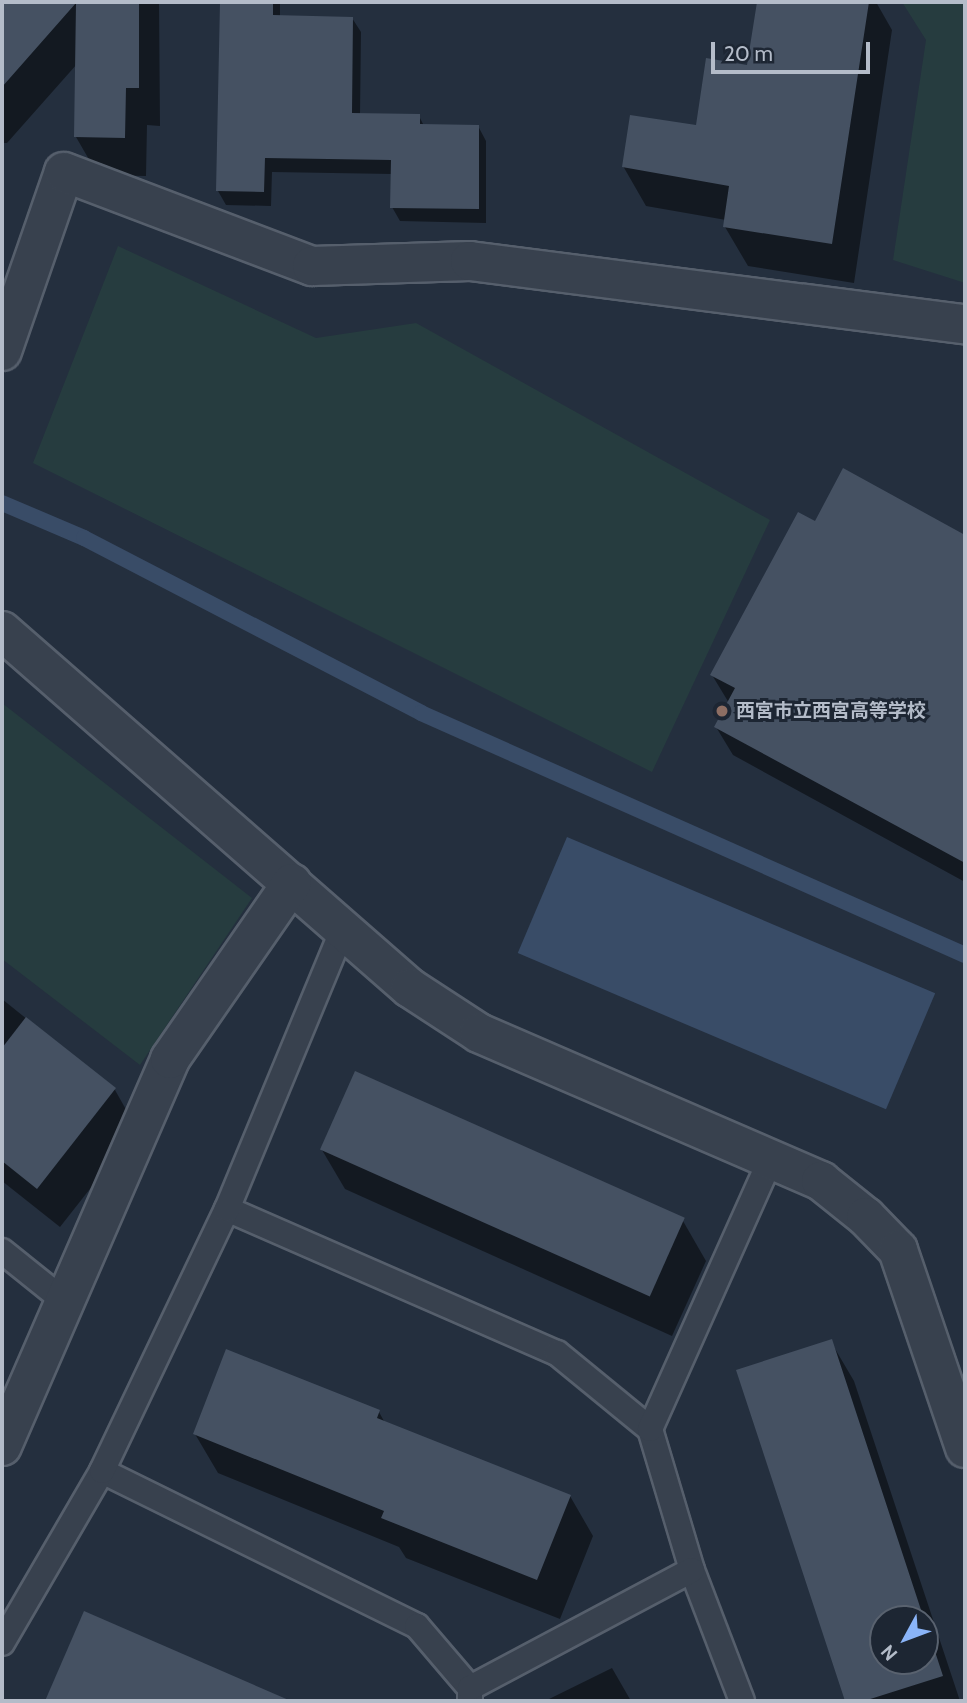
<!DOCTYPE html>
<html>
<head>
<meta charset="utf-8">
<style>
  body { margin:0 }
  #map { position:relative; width:967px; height:1703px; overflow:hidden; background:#242f3e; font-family:Cabin,"Noto Sans JP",sans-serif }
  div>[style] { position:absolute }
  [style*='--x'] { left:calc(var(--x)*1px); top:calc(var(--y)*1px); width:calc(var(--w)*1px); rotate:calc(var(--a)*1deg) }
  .green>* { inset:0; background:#263c3f }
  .water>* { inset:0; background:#394c67; transform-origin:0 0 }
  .shadow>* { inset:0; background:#0007 }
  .stream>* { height:16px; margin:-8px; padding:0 8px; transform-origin:8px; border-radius:8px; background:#394c67 }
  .building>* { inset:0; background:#455162; transform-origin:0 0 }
  .roads { filter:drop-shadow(2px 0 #565f6c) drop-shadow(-2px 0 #565f6c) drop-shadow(0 2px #565f6c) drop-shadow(0 -2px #565f6c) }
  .lane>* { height:24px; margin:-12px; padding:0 12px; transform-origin:12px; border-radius:12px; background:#38414e }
  .street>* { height:38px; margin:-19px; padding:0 19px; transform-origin:19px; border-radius:19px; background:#38414e }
  .dots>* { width:19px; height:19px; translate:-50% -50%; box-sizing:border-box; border:4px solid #1d2633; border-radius:50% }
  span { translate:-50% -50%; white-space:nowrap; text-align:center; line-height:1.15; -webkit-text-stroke:6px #1d2633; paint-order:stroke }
  .poi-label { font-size:19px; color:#b4bcc9; font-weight:700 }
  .left { translate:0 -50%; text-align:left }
  .frame { position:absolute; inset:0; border:4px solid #b4bcc9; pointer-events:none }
  .north { position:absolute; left:869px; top:1605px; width:70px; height:70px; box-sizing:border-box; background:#1d2633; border:2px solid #59626f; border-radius:50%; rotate:229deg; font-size:19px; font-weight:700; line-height:28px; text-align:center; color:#b4bcc9 }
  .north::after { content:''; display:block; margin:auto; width:24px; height:32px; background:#8ab4f8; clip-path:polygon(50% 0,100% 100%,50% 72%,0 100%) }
  .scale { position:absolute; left:711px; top:42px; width:159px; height:32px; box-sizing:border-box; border:4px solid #b4bcc9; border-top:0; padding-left:9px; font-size:21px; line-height:24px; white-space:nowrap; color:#b4bcc9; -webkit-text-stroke:5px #1d2633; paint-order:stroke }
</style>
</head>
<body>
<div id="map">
  <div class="green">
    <i style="clip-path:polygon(902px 2px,965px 2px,965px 283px,893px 260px,926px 40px)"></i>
    <i style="clip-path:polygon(118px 246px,316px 338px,416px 323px,770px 520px,652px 772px,33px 463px)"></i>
    <i style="clip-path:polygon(2px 703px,252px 898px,140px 1065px,2px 959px)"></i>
  </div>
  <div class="water">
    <i style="left:567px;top:837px;width:400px;height:126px;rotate:23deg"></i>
  </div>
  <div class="shadow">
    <i style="clip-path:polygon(2px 2px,159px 2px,160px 126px,147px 125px,146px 176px,98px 175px,76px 137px,77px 64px,7px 143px,2px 143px)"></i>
    <i style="clip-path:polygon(222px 2px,280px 2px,280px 17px,352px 18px,361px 32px,360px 115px,419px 116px,424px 126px,478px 126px,486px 141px,486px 223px,400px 221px,392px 207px,392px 174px,272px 172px,271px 206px,226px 205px,218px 191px)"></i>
    <i style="clip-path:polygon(759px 2px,876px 2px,892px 30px,854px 283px,748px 266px,725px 227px,726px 220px,646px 206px,623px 166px,697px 128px,749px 67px)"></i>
    <i style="clip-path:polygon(844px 470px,965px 537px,965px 882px,733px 755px,716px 727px,729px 703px,712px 675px,816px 523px)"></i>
    <i style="clip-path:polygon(2px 999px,115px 1090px,137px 1129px,60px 1227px,2px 1181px)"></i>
    <i style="clip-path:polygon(322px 1150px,683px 1221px,706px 1261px,672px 1336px,345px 1189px)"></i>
    <i style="clip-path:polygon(evenodd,831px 1342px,854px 1381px,960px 1701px,847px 1701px,739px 1371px,831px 1342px,883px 1619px,925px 1619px,925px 1661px,883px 1661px,883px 1619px)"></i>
    <i style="clip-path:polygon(379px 1412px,385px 1423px,570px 1496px,593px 1536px,560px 1619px,406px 1558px,399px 1547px,218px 1473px,195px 1434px)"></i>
    <i style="clip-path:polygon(85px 1614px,286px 1701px,47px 1701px)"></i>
    <i style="clip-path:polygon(612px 1668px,631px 1701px,545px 1701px)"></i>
  </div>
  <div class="stream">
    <i style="--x:2;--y:503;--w:89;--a:23.1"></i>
    <i style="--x:84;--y:538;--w:380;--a:27.4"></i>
    <i style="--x:421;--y:713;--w:595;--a:23.98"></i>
  </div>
  <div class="building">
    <i style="clip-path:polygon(2px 2px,139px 2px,139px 88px,126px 88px,125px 138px,74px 137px,76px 3px,2px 87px)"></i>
    <i style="clip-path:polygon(220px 2px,273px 2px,273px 15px,353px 17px,352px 113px,420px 114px,420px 124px,479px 125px,479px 209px,390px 208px,391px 160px,265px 158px,264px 192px,216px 191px)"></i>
    <i style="clip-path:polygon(757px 2px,869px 2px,832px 244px,723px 227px,729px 186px,622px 167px,630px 115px,696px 125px,706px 58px,747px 65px)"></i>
    <i style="clip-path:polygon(843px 468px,965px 535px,965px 863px,714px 727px,735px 688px,710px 675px,798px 512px,815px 521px)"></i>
    <i style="clip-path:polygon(26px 1017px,116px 1088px,37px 1189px,2px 1161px,2px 1048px)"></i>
    <i style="left:355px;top:1071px;width:361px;height:86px;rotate:24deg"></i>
    <i style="clip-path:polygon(832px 1339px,924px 1619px,883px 1619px,883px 1661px,925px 1661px,925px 1621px,943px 1676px,864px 1701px,845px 1701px,736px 1370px)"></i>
    <i style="clip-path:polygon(226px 1349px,380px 1410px,377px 1418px,571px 1495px,537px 1580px,381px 1518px,384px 1511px,193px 1434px)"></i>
    <i style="clip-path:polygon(84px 1611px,291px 1701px,45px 1701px)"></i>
  </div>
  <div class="roads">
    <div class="lane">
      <i style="--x:227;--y:1209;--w:360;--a:23.6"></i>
      <i style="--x:557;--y:1353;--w:120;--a:39.3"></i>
      <i style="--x:650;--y:1429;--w:147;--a:73.4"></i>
      <i style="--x:692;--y:1570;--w:140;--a:69.1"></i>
      <i style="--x:2;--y:1251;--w:78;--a:38.8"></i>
      <i style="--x:650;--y:1429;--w:297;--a:-65.9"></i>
      <i style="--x:102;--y:1471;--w:351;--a:26.2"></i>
      <i style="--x:417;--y:1626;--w:82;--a:49.5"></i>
      <i style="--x:470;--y:1688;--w:13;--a:90"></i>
      <i style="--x:2;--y:1643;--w:199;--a:-59.8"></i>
      <i style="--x:102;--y:1471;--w:290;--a:-64.5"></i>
      <i style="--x:227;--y:1209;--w:303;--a:-67.5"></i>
      <i style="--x:470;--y:1688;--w:251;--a:-28"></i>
    </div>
    <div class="street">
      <i style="--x:2;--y:351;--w:189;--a:-70.9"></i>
      <i style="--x:64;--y:172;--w:265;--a:20.8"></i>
      <i style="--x:312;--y:266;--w:158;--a:-1.8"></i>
      <i style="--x:470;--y:261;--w:499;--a:7.3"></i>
      <i style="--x:2;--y:631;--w:542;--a:41.19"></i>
      <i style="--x:410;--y:988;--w:82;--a:33.1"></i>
      <i style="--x:479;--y:1033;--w:373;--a:23.4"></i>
      <i style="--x:821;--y:1181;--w:58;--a:38.7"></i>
      <i style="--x:866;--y:1217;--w:46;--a:45.9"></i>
      <i style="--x:898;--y:1250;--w:209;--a:71.3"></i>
      <i style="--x:2;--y:1446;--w:422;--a:-66.5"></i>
      <i style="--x:170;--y:1059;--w:214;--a:-55.3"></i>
    </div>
  </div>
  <div class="dots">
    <i style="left:722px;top:711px;background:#8d6e63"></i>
  </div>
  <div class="poi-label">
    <span class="left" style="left:736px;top:711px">西宮市立西宮高等学校</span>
  </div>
  <div class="frame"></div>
  <div class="north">N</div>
  <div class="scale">20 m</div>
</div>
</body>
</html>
